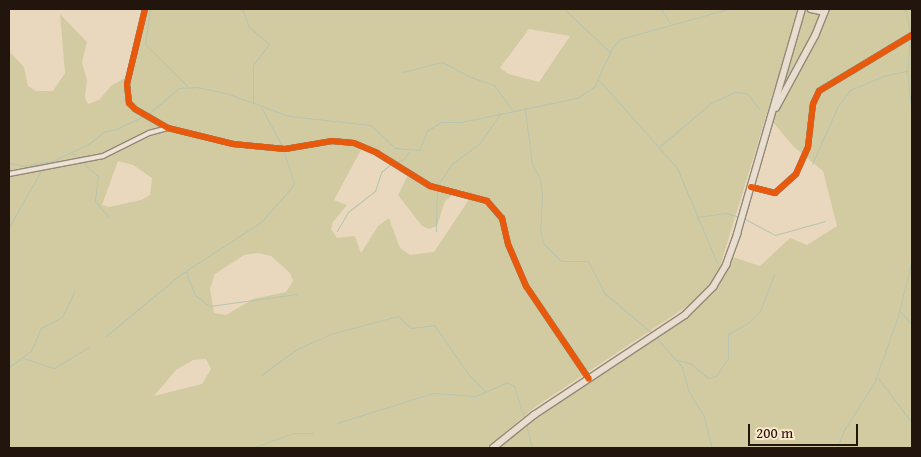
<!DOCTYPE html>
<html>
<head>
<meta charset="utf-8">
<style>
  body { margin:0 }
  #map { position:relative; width:921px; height:457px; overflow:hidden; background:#ead8be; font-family:"Gentium Book Plus",serif }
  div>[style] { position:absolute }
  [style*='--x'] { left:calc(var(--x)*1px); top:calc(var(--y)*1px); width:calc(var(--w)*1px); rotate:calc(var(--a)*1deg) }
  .green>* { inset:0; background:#d2cba1 }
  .stream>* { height:1px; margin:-0.5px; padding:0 0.5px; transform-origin:0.5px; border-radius:0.5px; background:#b6c4b1 }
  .roads { filter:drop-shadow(1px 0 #948879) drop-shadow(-1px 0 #948879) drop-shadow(0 1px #948879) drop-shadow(0 -1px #948879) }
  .minor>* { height:4px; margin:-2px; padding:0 2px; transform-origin:2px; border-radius:2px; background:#ece3d6 }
  .primary>* { height:5.5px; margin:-2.75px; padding:0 2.75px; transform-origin:2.75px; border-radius:2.75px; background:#e8decf }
  .cycleway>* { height:6px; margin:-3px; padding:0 3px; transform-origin:3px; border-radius:3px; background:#e8590c }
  span { translate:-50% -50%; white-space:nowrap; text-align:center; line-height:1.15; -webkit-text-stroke:4.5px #fce8ca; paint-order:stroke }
  .frame { position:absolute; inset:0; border:10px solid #22150d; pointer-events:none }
  .scale { position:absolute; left:748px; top:424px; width:110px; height:22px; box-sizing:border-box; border:2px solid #22150d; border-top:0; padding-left:6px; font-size:15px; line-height:18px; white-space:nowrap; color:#22150d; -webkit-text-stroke:4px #fce8ca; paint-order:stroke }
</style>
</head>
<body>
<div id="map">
  <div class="green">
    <i style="clip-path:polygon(evenodd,145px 9px,799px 9px,718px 273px,703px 293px,686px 307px,535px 407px,486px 448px,9px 448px,9px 51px,24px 67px,28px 86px,36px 91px,53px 91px,65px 73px,60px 14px,87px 42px,82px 62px,87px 80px,85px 98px,88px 104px,99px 100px,111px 86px,126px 77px,145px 9px,529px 29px,570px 36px,539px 82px,509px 74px,500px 68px,529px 29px,145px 9px,362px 148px,383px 156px,408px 175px,398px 195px,422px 226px,429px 229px,437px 226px,445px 201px,460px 190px,472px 195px,434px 252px,410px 255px,400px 248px,389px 218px,378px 226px,361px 253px,355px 236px,337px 238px,331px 229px,333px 222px,347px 205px,334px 200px,362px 148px,145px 9px,118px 161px,133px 165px,152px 178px,150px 195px,141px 200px,109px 207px,102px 205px,118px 161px,145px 9px,258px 253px,271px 256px,290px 273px,293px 281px,286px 292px,253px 299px,226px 315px,214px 313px,210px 289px,215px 274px,244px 255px,258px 253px,145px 9px,206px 359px,211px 369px,202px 384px,154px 396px,176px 370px,193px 360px,206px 359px)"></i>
    <i style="clip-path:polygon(806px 9px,912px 9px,912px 448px,494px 448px,538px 412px,690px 312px,707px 298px,723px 275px,730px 256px,760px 266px,790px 238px,807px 245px,837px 226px,823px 171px,793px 146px,772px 121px)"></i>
  </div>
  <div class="stream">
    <i style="--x:150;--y:9;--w:35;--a:98"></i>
    <i style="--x:145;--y:44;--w:59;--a:45"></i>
    <i style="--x:242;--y:9;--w:19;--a:69"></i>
    <i style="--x:249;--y:27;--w:26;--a:40"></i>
    <i style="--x:269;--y:44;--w:26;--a:127"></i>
    <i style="--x:253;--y:65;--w:38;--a:90"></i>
    <i style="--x:564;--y:9;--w:63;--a:43.1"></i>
    <i style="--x:661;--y:9;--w:17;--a:57"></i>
    <i style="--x:836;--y:9;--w:32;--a:0"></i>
    <i style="--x:905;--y:9;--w:27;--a:77"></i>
    <i style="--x:910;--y:39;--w:32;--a:95"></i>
    <i style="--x:907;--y:71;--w:45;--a:83.7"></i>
    <i style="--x:403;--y:72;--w:40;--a:-14.4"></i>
    <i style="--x:442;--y:62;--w:30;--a:28"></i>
    <i style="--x:468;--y:76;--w:28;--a:19"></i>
    <i style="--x:494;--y:85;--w:31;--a:54"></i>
    <i style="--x:599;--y:80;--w:118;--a:48.4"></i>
    <i style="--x:677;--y:168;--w:103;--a:67.2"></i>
    <i style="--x:525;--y:110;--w:55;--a:82.7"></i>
    <i style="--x:532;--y:165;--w:16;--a:60"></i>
    <i style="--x:540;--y:179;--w:17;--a:83"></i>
    <i style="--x:542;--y:196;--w:33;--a:93"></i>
    <i style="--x:540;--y:229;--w:14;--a:78"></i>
    <i style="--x:543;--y:243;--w:25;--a:45"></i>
    <i style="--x:561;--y:261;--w:27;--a:0"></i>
    <i style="--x:588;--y:261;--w:36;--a:63"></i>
    <i style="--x:604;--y:293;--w:62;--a:39.8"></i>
    <i style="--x:148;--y:114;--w:40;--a:-40"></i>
    <i style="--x:179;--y:88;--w:18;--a:-3"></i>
    <i style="--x:197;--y:87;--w:30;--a:12"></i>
    <i style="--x:226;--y:93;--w:67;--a:20.1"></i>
    <i style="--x:289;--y:116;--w:82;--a:6.3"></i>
    <i style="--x:371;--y:125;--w:33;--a:44"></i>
    <i style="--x:395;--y:148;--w:24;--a:5"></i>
    <i style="--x:419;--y:150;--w:21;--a:-67"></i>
    <i style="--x:427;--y:131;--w:17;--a:-33"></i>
    <i style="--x:441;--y:122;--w:20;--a:0"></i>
    <i style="--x:461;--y:122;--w:118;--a:-11.7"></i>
    <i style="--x:577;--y:98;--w:20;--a:-33"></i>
    <i style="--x:594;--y:87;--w:43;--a:-65.2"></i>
    <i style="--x:612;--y:48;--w:12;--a:-48"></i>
    <i style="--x:620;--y:39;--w:112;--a:-15.5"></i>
    <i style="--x:660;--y:146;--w:67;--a:-40.1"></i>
    <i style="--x:711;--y:103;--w:26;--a:-25"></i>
    <i style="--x:735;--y:92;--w:12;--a:5"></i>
    <i style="--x:747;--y:93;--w:21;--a:53"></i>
    <i style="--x:71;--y:152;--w:36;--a:42"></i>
    <i style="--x:98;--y:176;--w:25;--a:97"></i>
    <i style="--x:95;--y:201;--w:20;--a:49"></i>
    <i style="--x:9;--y:163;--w:15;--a:11"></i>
    <i style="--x:24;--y:166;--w:32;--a:-11"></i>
    <i style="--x:55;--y:160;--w:39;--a:-26"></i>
    <i style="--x:90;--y:143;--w:19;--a:-39"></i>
    <i style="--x:105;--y:131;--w:9;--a:-6"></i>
    <i style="--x:114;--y:130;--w:33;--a:-25"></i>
    <i style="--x:395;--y:163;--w:10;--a:-24"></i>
    <i style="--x:404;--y:159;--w:8;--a:-60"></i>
    <i style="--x:812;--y:164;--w:64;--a:-65.9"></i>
    <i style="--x:838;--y:106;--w:20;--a:-53"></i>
    <i style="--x:850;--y:90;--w:36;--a:-23"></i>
    <i style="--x:883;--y:76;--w:25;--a:-12"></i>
    <i style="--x:697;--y:217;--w:29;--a:-8"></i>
    <i style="--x:726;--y:213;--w:14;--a:17"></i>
    <i style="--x:743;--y:218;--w:36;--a:28"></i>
    <i style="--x:775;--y:235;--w:52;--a:-15.6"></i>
    <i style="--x:9;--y:227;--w:67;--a:-60.4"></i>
    <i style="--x:337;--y:231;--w:22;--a:-60"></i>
    <i style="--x:348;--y:212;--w:34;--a:-38"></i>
    <i style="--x:375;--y:191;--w:20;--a:-72"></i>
    <i style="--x:381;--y:172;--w:13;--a:-39"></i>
    <i style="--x:436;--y:231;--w:45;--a:-88.7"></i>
    <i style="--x:437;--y:186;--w:27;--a:-56"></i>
    <i style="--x:452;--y:164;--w:34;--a:-37"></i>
    <i style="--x:479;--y:144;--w:37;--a:-55"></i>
    <i style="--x:186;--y:272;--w:25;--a:69"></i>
    <i style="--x:195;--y:295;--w:18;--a:38"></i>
    <i style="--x:209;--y:306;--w:89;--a:-7.8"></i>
    <i style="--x:900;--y:311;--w:18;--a:49"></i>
    <i style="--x:106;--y:336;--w:97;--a:-39.6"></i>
    <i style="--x:181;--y:274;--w:95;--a:-33"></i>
    <i style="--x:261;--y:222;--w:47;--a:-48.5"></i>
    <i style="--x:292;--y:187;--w:4;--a:-63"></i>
    <i style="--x:294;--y:183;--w:39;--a:-108"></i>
    <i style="--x:282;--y:146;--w:44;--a:-118.3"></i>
    <i style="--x:655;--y:336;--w:41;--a:48.9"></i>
    <i style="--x:682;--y:367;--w:24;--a:75"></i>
    <i style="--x:688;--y:390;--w:31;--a:59"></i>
    <i style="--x:704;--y:417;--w:32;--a:76"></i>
    <i style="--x:23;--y:358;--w:33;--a:18"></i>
    <i style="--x:54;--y:368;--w:41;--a:-31"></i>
    <i style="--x:677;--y:360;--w:13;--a:13"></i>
    <i style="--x:690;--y:363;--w:23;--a:40"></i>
    <i style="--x:708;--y:378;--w:8;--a:-14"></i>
    <i style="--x:716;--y:376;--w:22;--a:-56"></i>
    <i style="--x:728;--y:358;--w:24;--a:-90"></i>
    <i style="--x:728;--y:334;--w:23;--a:-29"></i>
    <i style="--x:748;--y:323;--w:17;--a:-45"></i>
    <i style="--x:760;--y:311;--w:39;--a:-69"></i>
    <i style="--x:9;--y:367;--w:27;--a:-36"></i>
    <i style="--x:31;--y:351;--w:25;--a:-67"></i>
    <i style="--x:41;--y:328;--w:24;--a:-28"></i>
    <i style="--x:62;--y:317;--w:28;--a:-64"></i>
    <i style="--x:261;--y:375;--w:44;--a:-35.8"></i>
    <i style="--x:297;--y:349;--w:36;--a:-24"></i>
    <i style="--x:330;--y:334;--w:70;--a:-14.8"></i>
    <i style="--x:398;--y:316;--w:18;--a:43"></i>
    <i style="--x:411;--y:328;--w:23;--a:-7"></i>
    <i style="--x:434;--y:325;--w:61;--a:55"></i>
    <i style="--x:469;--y:375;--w:24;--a:45"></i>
    <i style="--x:878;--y:378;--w:56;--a:52.9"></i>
    <i style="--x:337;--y:423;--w:101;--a:-17.4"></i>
    <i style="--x:433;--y:393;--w:43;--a:4"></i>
    <i style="--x:476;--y:396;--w:34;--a:-24"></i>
    <i style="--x:507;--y:382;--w:8;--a:30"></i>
    <i style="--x:514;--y:386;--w:35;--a:72"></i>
    <i style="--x:526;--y:423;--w:26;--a:77"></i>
    <i style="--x:252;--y:448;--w:44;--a:-20.1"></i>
    <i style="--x:293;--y:433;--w:20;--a:0"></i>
    <i style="--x:837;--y:448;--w:19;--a:-69"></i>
    <i style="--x:844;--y:430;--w:56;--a:-57.4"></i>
    <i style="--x:874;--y:383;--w:71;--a:-70.3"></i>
    <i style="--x:898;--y:316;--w:59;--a:-76.2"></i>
  </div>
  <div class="roads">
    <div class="minor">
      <i style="--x:145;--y:9;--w:77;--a:103.5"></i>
      <i style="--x:127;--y:84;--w:19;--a:84"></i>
      <i style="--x:129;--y:103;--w:8;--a:45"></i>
      <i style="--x:135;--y:109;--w:38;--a:30"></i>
      <i style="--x:168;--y:128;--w:67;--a:13.8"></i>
      <i style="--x:233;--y:144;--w:52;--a:5.5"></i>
      <i style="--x:285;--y:149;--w:48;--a:-9.7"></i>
      <i style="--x:332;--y:141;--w:22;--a:5"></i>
      <i style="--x:354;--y:143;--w:25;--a:23"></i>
      <i style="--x:377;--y:153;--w:62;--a:31.9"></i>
      <i style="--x:430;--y:186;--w:59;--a:14.7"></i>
      <i style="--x:487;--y:201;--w:23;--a:49"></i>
      <i style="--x:502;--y:218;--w:27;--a:77"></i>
      <i style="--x:508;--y:244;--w:46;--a:66.8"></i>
      <i style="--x:526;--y:286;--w:112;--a:55.9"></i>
      <i style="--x:9;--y:174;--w:96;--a:-10.8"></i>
      <i style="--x:103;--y:156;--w:51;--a:-26.6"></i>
      <i style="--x:149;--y:133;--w:20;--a:-15"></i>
      <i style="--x:751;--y:187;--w:25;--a:14"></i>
      <i style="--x:775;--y:193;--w:28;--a:-42"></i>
      <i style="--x:796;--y:174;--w:30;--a:-66"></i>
      <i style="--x:808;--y:147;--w:43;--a:-83.4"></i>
      <i style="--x:813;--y:104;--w:14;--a:-65"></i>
      <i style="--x:819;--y:91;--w:109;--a:-31.1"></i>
    </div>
    <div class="primary">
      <i style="--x:811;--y:9;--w:14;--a:12"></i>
      <i style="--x:776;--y:108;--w:82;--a:-61.6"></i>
      <i style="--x:815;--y:36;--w:29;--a:-68"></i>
      <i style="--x:493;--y:448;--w:53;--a:-38.8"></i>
      <i style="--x:534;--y:415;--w:181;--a:-33.5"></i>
      <i style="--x:685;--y:315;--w:40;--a:-45"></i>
      <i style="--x:713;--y:287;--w:26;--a:-59"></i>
      <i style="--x:726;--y:265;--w:33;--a:-70"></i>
      <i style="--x:737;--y:234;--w:234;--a:-73.9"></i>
    </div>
  </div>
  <div class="cycleway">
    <i style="--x:145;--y:9;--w:77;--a:103.5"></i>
    <i style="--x:127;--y:84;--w:19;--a:84"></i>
    <i style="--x:129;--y:103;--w:8;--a:45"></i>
    <i style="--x:135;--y:109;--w:38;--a:30"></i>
    <i style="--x:168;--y:128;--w:67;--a:13.8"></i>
    <i style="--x:233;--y:144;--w:52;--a:5.5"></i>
    <i style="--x:285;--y:149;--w:48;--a:-9.7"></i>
    <i style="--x:332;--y:141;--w:22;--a:5"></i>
    <i style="--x:354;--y:143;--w:25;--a:23"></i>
    <i style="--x:377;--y:153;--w:62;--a:31.9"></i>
    <i style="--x:430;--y:186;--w:59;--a:14.7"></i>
    <i style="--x:487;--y:201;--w:23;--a:49"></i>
    <i style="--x:502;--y:218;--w:27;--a:77"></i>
    <i style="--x:508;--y:244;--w:46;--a:66.8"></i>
    <i style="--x:526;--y:286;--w:112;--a:55.9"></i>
    <i style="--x:751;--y:187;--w:25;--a:14"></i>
    <i style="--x:775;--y:193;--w:28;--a:-42"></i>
    <i style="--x:796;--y:174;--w:30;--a:-66"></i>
    <i style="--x:808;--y:147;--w:43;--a:-83.4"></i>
    <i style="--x:813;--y:104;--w:14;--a:-65"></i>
    <i style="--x:819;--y:91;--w:109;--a:-31.1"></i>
  </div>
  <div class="frame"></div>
  <div class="scale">200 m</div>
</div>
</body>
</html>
